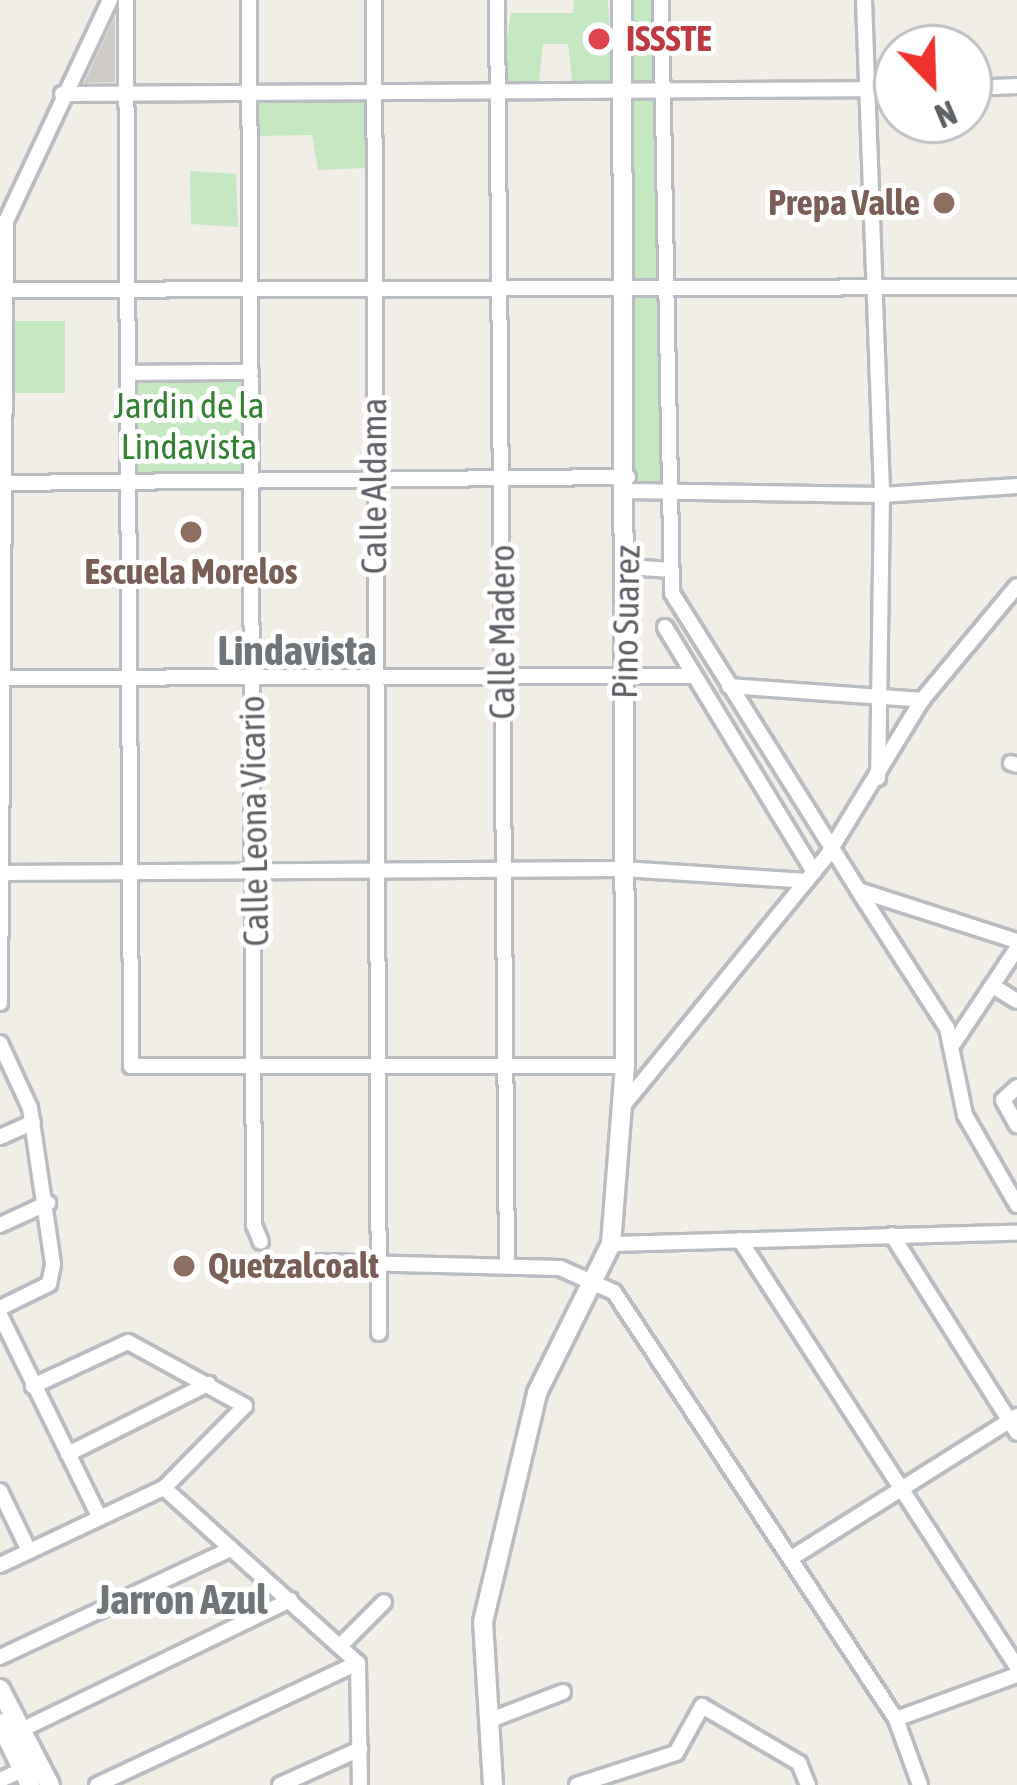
<!DOCTYPE html>
<html>
<head>
<meta charset="utf-8">
<style>
  body { margin:0 }
  #map { position:relative; width:1017px; height:1785px; overflow:hidden; background:#f0eee6; font-family:"Asap Condensed",sans-serif }
  div>[style] { position:absolute }
  [style*='--x'] { left:calc(var(--x)*1px); top:calc(var(--y)*1px); width:calc(var(--w)*1px); rotate:calc(var(--a)*1deg) }
  .green>* { inset:0; background:#c5e8c2; transform-origin:0 0 }
  .building>* { inset:0; background:#cecac5 }
  .roads { filter:drop-shadow(3px 0 #b9bcc0) drop-shadow(-3px 0 #b9bcc0) drop-shadow(0 3px #b9bcc0) drop-shadow(0 -3px #b9bcc0) }
  .minor>* { height:14px; margin:-7px; padding:0 7px; transform-origin:7px; border-radius:7px; background:#fff }
  .tertiary>* { height:18px; margin:-9px; padding:0 9px; transform-origin:9px; border-radius:9px; background:#fff }
  .dots>* { width:33px; height:33px; translate:-50% -50%; box-sizing:border-box; border:6px solid #fff; border-radius:50% }
  span { translate:-50% -50%; white-space:nowrap; text-align:center; line-height:1.15; -webkit-text-stroke:10px #fff; paint-order:stroke }
  .health-label { font-size:36px; color:#be3a42; font-weight:700 }
  .left { translate:0 -50%; text-align:left }
  .education-label { font-size:36px; color:#785e54; font-weight:700 }
  .right { translate:-100% -50%; text-align:right }
  .park-label { font-size:36px; color:#328231 }
  .street-label { font-size:36px; color:#5e6267 }
  .quarter-label { font-size:42px; color:#6f7579; font-weight:700 }
  .north { position:absolute; left:873px; top:24px; width:120px; height:120px; box-sizing:border-box; background:#fff; border:3px solid #bfc0c2; border-radius:50%; rotate:157deg; font-size:33px; font-weight:700; line-height:48px; text-align:center; color:#5e6267 }
  .north::after { content:''; display:block; margin:auto; width:42px; height:54px; background:#ef322e; clip-path:polygon(50% 0,100% 100%,50% 72%,0 100%) }
</style>
</head>
<body>
<div id="map">
  <div class="green">
    <i style="clip-path:polygon(574px 0,608px 0,614px 92px,573px 88px,568px 44px,543px 44px,538px 92px,499px 91px,511px 13px,573px 13px)"></i>
    <i style="left:622px;top:0;width:39px;height:491px"></i>
    <i style="clip-path:polygon(376px 92px,365px 168px,318px 170px,312px 135px,250px 136px,250px 93px)"></i>
    <i style="clip-path:polygon(190px 171px,236px 174px,238px 227px,191px 224px)"></i>
    <i style="left:65px;top:321px;width:72px;height:50px;rotate:90deg"></i>
    <i style="left:251px;top:372px;width:107px;height:123px;rotate:90deg"></i>
  </div>
  <div class="building">
    <i style="clip-path:polygon(115px 16px,115px 82px,84px 83px)"></i>
  </div>
  <div class="roads">
    <div class="minor">
      <i style="--x:126;--y:0;--w:1066;--a:89.73"></i>
      <i style="--x:131;--y:1066;--w:494;--a:0"></i>
      <i style="--x:249;--y:0;--w:1225;--a:89.77"></i>
      <i style="--x:254;--y:1225;--w:18;--a:68"></i>
      <i style="--x:374;--y:0;--w:1333;--a:89.79"></i>
      <i style="--x:497;--y:0;--w:1265;--a:89.55"></i>
      <i style="--x:661;--y:0;--w:593;--a:88.94"></i>
      <i style="--x:672;--y:593;--w:350;--a:57.9"></i>
      <i style="--x:858;--y:890;--w:167;--a:17.8"></i>
      <i style="--x:864;--y:0;--w:495;--a:87.9"></i>
      <i style="--x:882;--y:495;--w:283;--a:90.8"></i>
      <i style="--x:969;--y:88;--w:48;--a:-2.4"></i>
      <i style="--x:62;--y:94;--w:835;--a:-0.34"></i>
      <i style="--x:0;--y:290;--w:1017;--a:-0.17"></i>
      <i style="--x:128;--y:373;--w:123;--a:-0.5"></i>
      <i style="--x:0;--y:483;--w:628;--a:-0.55"></i>
      <i style="--x:628;--y:491;--w:254;--a:0.9"></i>
      <i style="--x:882;--y:495;--w:135;--a:-3.8"></i>
      <i style="--x:627;--y:567;--w:45;--a:3.8"></i>
      <i style="--x:665;--y:627;--w:287;--a:58.7"></i>
      <i style="--x:0;--y:678;--w:692;--a:-0.17"></i>
      <i style="--x:729;--y:686;--w:194;--a:4.1"></i>
      <i style="--x:1011;--y:763;--w:6;--a:18"></i>
      <i style="--x:0;--y:873;--w:623;--a:-0.37"></i>
      <i style="--x:623;--y:869;--w:184;--a:3.7"></i>
      <i style="--x:858;--y:890;--w:164;--a:57.2"></i>
      <i style="--x:947;--y:1028;--w:89;--a:78.3"></i>
      <i style="--x:965;--y:1115;--w:104;--a:60"></i>
      <i style="--x:993;--y:986;--w:28;--a:32"></i>
      <i style="--x:0;--y:1003;--w:782;--a:-89.56"></i>
      <i style="--x:6;--y:221;--w:244;--a:-64.8"></i>
      <i style="--x:0;--y:1043;--w:72;--a:65.2"></i>
      <i style="--x:30;--y:1108;--w:158;--a:81.6"></i>
      <i style="--x:53;--y:1264;--w:20;--a:101"></i>
      <i style="--x:49;--y:1284;--w:55;--a:153.9"></i>
      <i style="--x:954;--y:1043;--w:114;--a:-56.4"></i>
      <i style="--x:1017;--y:1087;--w:19;--a:137"></i>
      <i style="--x:1003;--y:1100;--w:29;--a:61"></i>
      <i style="--x:622;--y:1107;--w:326;--a:-50.8"></i>
      <i style="--x:828;--y:854;--w:180;--a:-58.6"></i>
      <i style="--x:922;--y:700;--w:148;--a:-50.2"></i>
      <i style="--x:0;--y:1137;--w:36;--a:-24"></i>
      <i style="--x:0;--y:1225;--w:53;--a:-24.6"></i>
      <i style="--x:892;--y:1235;--w:234;--a:57.7"></i>
      <i style="--x:740;--y:1240;--w:509;--a:57.03"></i>
      <i style="--x:611;--y:1244;--w:406;--a:-1.6"></i>
      <i style="--x:318;--y:1262;--w:242;--a:1.4"></i>
      <i style="--x:560;--y:1268;--w:59;--a:24"></i>
      <i style="--x:614;--y:1292;--w:512;--a:56.56"></i>
      <i style="--x:896;--y:1719;--w:70;--a:70"></i>
      <i style="--x:0;--y:1315;--w:226;--a:63.8"></i>
      <i style="--x:68;--y:1454;--w:157;--a:-26.6"></i>
      <i style="--x:164;--y:1488;--w:261;--a:42.1"></i>
      <i style="--x:358;--y:1663;--w:122;--a:89.1"></i>
      <i style="--x:0;--y:1491;--w:67;--a:64.2"></i>
      <i style="--x:793;--y:1557;--w:265;--a:-32.2"></i>
      <i style="--x:0;--y:1565;--w:181;--a:-25.2"></i>
      <i style="--x:164;--y:1488;--w:115;--a:-45.4"></i>
      <i style="--x:245;--y:1406;--w:133;--a:-151.3"></i>
      <i style="--x:128;--y:1342;--w:105;--a:155.1"></i>
      <i style="--x:340;--y:1646;--w:62;--a:-45"></i>
      <i style="--x:0;--y:1657;--w:255;--a:-25.1"></i>
      <i style="--x:493;--y:1719;--w:75;--a:-21.1"></i>
      <i style="--x:896;--y:1719;--w:129;--a:-20"></i>
      <i style="--x:13;--y:1734;--w:308;--a:-25.8"></i>
      <i style="--x:0;--y:1780;--w:24;--a:-24"></i>
      <i style="--x:97;--y:1785;--w:288;--a:-25.1"></i>
      <i style="--x:280;--y:1785;--w:88;--a:-24.2"></i>
      <i style="--x:577;--y:1785;--w:104;--a:-17.9"></i>
      <i style="--x:676;--y:1753;--w:54;--a:-61"></i>
      <i style="--x:702;--y:1706;--w:113;--a:30.4"></i>
      <i style="--x:799;--y:1763;--w:24;--a:68"></i>
    </div>
    <div class="tertiary">
      <i style="--x:0;--y:1689;--w:108;--a:62.5"></i>
      <i style="--x:0;--y:1723;--w:69;--a:64.2"></i>
      <i style="--x:493;--y:1785;--w:163;--a:-93.5"></i>
      <i style="--x:483;--y:1622;--w:235;--a:-76.7"></i>
      <i style="--x:537;--y:1393;--w:166;--a:-63.6"></i>
      <i style="--x:611;--y:1244;--w:179;--a:-85.5"></i>
      <i style="--x:625;--y:1066;--w:1066;--a:-90.16"></i>
    </div>
  </div>
  <div class="dots">
    <i style="left:599px;top:39px;background:#e0444e"></i>
    <i style="left:944px;top:203px;background:#8d6e63"></i>
    <i style="left:191px;top:532px;background:#8d6e63"></i>
    <i style="left:184px;top:1266px;background:#8d6e63"></i>
  </div>
  <div class="health-label">
    <span class="left" style="left:626px;top:39px">ISSSTE</span>
  </div>
  <div class="education-label">
    <span class="right" style="left:920px;top:203px">Prepa Valle</span>
    <span style="left:191px;top:572px">Escuela Morelos</span>
    <span class="left" style="left:208px;top:1266px">Quetzalcoalt</span>
  </div>
  <div class="park-label">
    <span style="left:189px;top:426px">Jardin de la<br>Lindavista</span>
  </div>
  <div class="street-label">
    <span style="left:374px;top:486px;rotate:-90deg">Calle Aldama</span>
    <span style="left:626px;top:622px;rotate:-89deg">Pino Suarez</span>
    <span style="left:502px;top:632px;rotate:-90deg">Calle Madero</span>
    <span style="left:254px;top:821px;rotate:-91deg">Calle Leona Vicario</span>
  </div>
  <div class="quarter-label">
    <span style="left:297px;top:650px">Lindavista</span>
    <span style="left:182px;top:1599px">Jarron Azul</span>
  </div>
  <div class="north">N</div>
</div>
</body>
</html>
